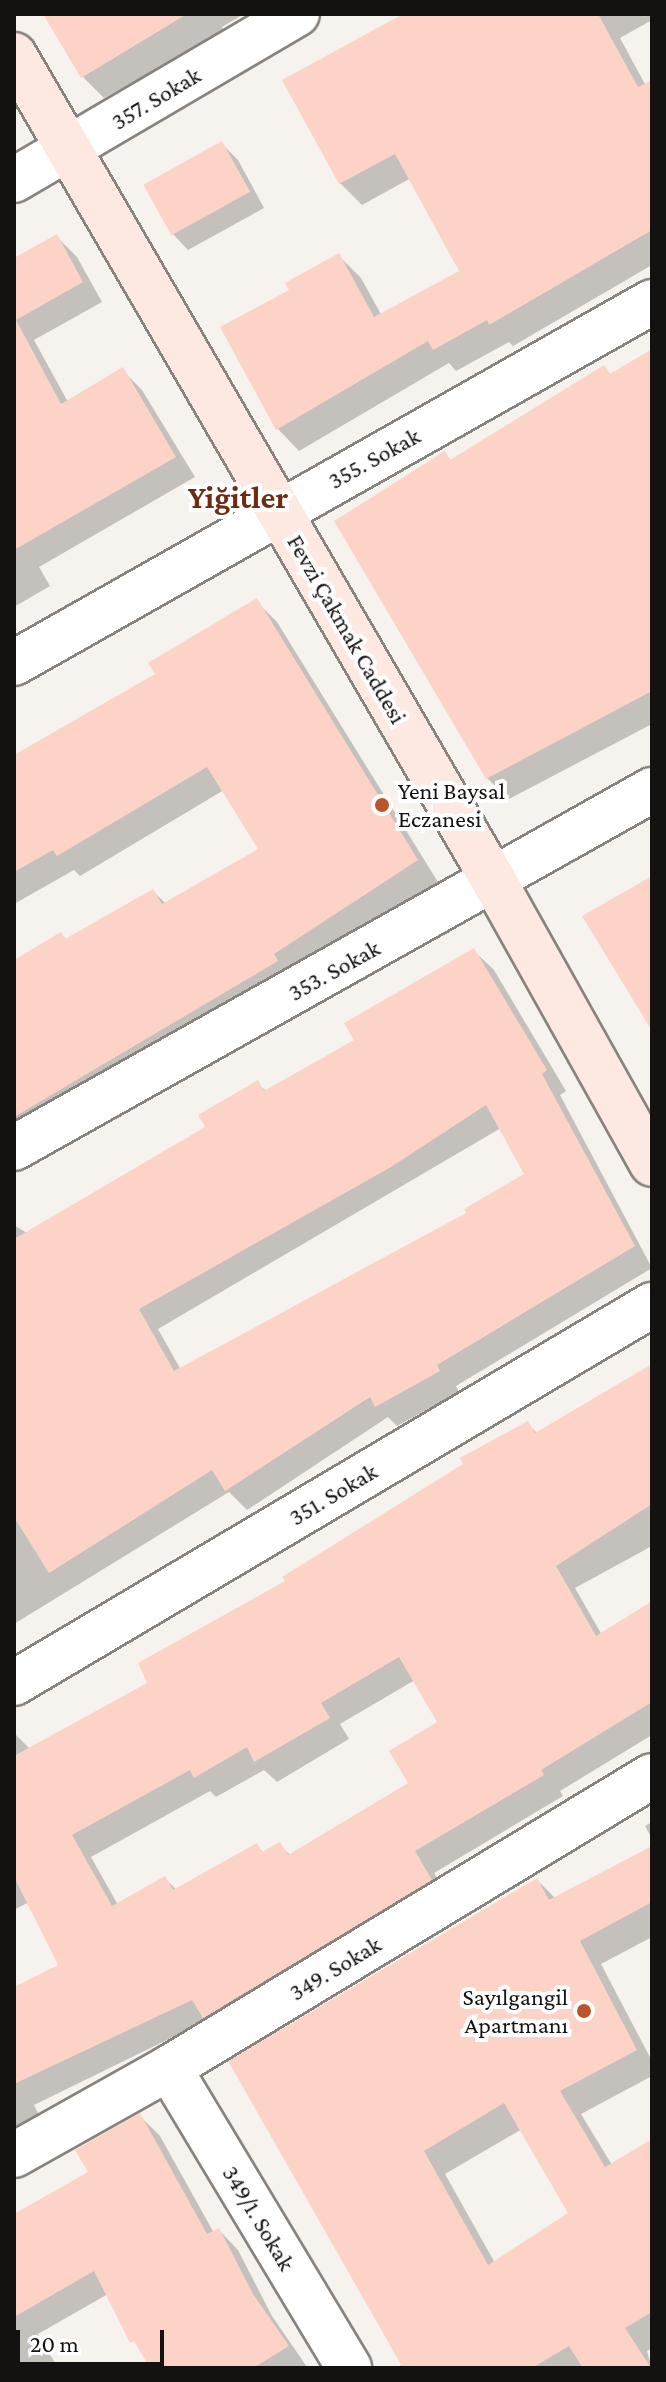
<!DOCTYPE html>
<html>
<head>
<meta charset="utf-8">
<style>
  body { margin:0 }
  #map { position:relative; width:666px; height:2382px; overflow:hidden; background:#f6f2ed; font-family:"Crimson Pro",serif }
  div>[style] { position:absolute }
  [style*='--x'] { left:calc(var(--x)*1px); top:calc(var(--y)*1px); width:calc(var(--w)*1px); rotate:calc(var(--a)*1deg) }
  .shadow>* { inset:0; background:#0003 }
  .building>* { inset:0; background:#fdd3c8; transform-origin:0 0 }
  .roads { filter:drop-shadow(2px 0 #87837e) drop-shadow(-2px 0 #87837e) drop-shadow(0 2px #87837e) drop-shadow(0 -2px #87837e) }
  .minor>* { height:44px; margin:-22px; padding:0 22px; transform-origin:22px; border-radius:22px; background:#fff }
  .tertiary>* { height:44px; margin:-22px; padding:0 22px; transform-origin:22px; border-radius:22px; background:#fff }
  .secondary>* { height:44px; margin:-22px; padding:0 22px; transform-origin:22px; border-radius:22px; background:#fee8e2 }
  .dots>* { width:22px; height:22px; translate:-50% -50%; box-sizing:border-box; border:4px solid #fff; border-radius:50% }
  span { translate:-50% -50%; white-space:nowrap; text-align:center; line-height:1.15; -webkit-text-stroke:8px #fff; paint-order:stroke }
  .street-label { font-size:24px; color:#131210 }
  .poi-label { font-size:24px; color:#131210 }
  .left { translate:0 -50%; text-align:left }
  .right { translate:-100% -50%; text-align:right }
  .district-label { font-size:32px; color:#6d2d12; font-weight:700 }
  .frame { position:absolute; inset:0; border:16px solid #131210; pointer-events:none }
  .scale { position:absolute; left:16px; top:2330px; width:148px; height:36px; box-sizing:border-box; border:4px solid #131210; border-top:0; padding-left:10px; font-size:24px; line-height:28px; white-space:nowrap; color:#131210; -webkit-text-stroke:6px #fff; paint-order:stroke }
</style>
</head>
<body>
<div id="map">
  <div class="shadow">
    <i style="clip-path:polygon(45px 14px,244px 14px,222px 27px,225px 33px,104px 98px,83px 77px)"></i>
    <i style="clip-path:polygon(407px 14px,652px 14px,652px 20px,620px 38px,646px 86px,652px 83px,652px 265px,513px 346px,509px 342px,456px 371px,449px 363px,299px 451px,278px 429px,339px 256px,361px 278px,382px 316px,462px 272px,411px 178px,362px 205px,340px 183px)"></i>
    <i style="clip-path:polygon(221px 143px,238px 160px,264px 208px,188px 250px,172px 233px)"></i>
    <i style="clip-path:polygon(57px 237px,77px 257px,102px 302px,34px 340px,68px 402px,122px 370px,142px 390px,195px 477px,39px 567px,50px 586px,14px 607px,14px 260px)"></i>
    <i style="clip-path:polygon(652px 351px,652px 724px,509px 799px,487px 778px,445px 454px,452px 461px)"></i>
    <i style="clip-path:polygon(256px 601px,277px 622px,438px 882px,293px 976px,14px 1131px,14px 962px,61px 934px,67px 940px,153px 891px,166px 904px,261px 850px,224px 790px,80px 876px,74px 870px,14px 904px,14px 757px,158px 675px)"></i>
    <i style="clip-path:polygon(evenodd,473px 950px,494px 970px,566px 1091px,560px 1095px,652px 1268px,456px 1386px,459px 1392px,397px 1426px,388px 1417px,247px 1510px,229px 1492px,14px 1624px,14px 1225px,27px 1233px,208px 1128px,257px 1083px,267px 1092px,357px 1041px,473px 950px,501px 1128px,526px 1175px,469px 1214px,181px 1370px,158px 1329px,501px 1128px)"></i>
    <i style="clip-path:polygon(evenodd,652px 1366px,652px 1546px,575px 1588px,602px 1635px,652px 1604px,652px 1735px,560px 1791px,563px 1796px,434px 1873px,451px 1901px,34px 2105px,40px 2117px,14px 2132px,14px 1990px,61px 1965px,29px 1902px,14px 1910px,14px 1733px,30px 1749px,150px 1683px,287px 1582px,527px 1423px,538px 1434px,652px 1366px,415px 1680px,440px 1723px,411px 1784px,291px 1856px,280px 1845px,264px 1853px,256px 1845px,177px 1890px,165px 1879px,118px 1905px,91px 1857px,210px 1791px,216px 1797px,264px 1770px,277px 1782px,349px 1739px,340px 1724px,415px 1680px)"></i>
    <i style="clip-path:polygon(652px 1822px,652px 1839px,645px 1826px)"></i>
    <i style="clip-path:polygon(evenodd,652px 1848px,652px 1937px,601px 1964px,652px 2061px,652px 2076px,581px 2114px,612px 2165px,652px 2141px,652px 2348px,647px 2351px,652px 2368px,396px 2368px,403px 2364px,231px 2062px,537px 1880px,556px 1899px,652px 1848px,522px 2129px,571px 2214px,495px 2263px,445px 2174px,522px 2129px)"></i>
    <i style="clip-path:polygon(140px 2116px,160px 2136px,214px 2233px,219px 2230px,238px 2250px,272px 2316px,307px 2367px,152px 2368px,108px 2294px,38px 2334px,58px 2368px,14px 2368px,14px 2216px,90px 2173px)"></i>
  </div>
  <div class="building">
    <i style="clip-path:polygon(43px 14px,187px 14px,81px 78px)"></i>
    <i style="clip-path:polygon(403px 14px,598px 14px,638px 87px,652px 80px,652px 230px,489px 325px,487px 320px,433px 350px,428px 341px,276px 430px,220px 327px,289px 290px,285px 283px,339px 253px,374px 317px,459px 271px,395px 154px,339px 184px,282px 80px)"></i>
    <i style="left:222px;top:141px;width:58px;height:90px;rotate:61deg"></i>
    <i style="clip-path:polygon(57px 234px,83px 282px,16px 320px,61px 404px,123px 367px,176px 457px,14px 550px,14px 258px)"></i>
    <i style="clip-path:polygon(652px 349px,652px 691px,486px 779px,334px 521px,445px 451px,450px 460px,604px 365px,610px 374px)"></i>
    <i style="clip-path:polygon(257px 598px,418px 860px,274px 954px,278px 961px,14px 1117px,14px 960px,61px 932px,65px 939px,153px 889px,162px 904px,258px 849px,207px 767px,57px 856px,53px 850px,14px 872px,14px 755px,155px 674px,148px 663px)"></i>
    <i style="clip-path:polygon(652px 876px,652px 1031px,582px 916px)"></i>
    <i style="clip-path:polygon(evenodd,474px 948px,547px 1070px,542px 1074px,635px 1246px,437px 1365px,440px 1371px,375px 1407px,370px 1397px,225px 1491px,212px 1470px,49px 1573px,14px 1517px,14px 1239px,205px 1127px,198px 1115px,258px 1080px,264px 1091px,354px 1040px,344px 1023px,474px 948px,486px 1105px,524px 1174px,464px 1209px,466px 1213px,174px 1371px,139px 1309px,391px 1167px,486px 1105px)"></i>
    <i style="clip-path:polygon(evenodd,652px 1364px,652px 1504px,556px 1566px,596px 1636px,652px 1601px,652px 1702px,541px 1770px,544px 1775px,415px 1851px,432px 1880px,203px 2018px,192px 2000px,14px 2084px,14px 1987px,58px 1965px,14px 1877px,14px 1756px,147px 1683px,138px 1663px,285px 1581px,282px 1577px,463px 1464px,460px 1458px,528px 1421px,535px 1433px,652px 1364px,399px 1657px,437px 1722px,389px 1751px,408px 1783px,288px 1855px,280px 1842px,262px 1852px,257px 1843px,173px 1890px,165px 1876px,112px 1906px,72px 1835px,190px 1770px,194px 1778px,247px 1747px,254px 1762px,330px 1718px,321px 1703px,399px 1657px)"></i>
    <i style="clip-path:polygon(evenodd,652px 1846px,652px 1902px,580px 1941px,637px 2050px,560px 2091px,605px 2167px,652px 2139px,652px 2312px,625px 2328px,651px 2368px,583px 2368px,569px 2346px,532px 2368px,403px 2368px,228px 2061px,537px 1878px,549px 1900px,652px 1846px,504px 2103px,568px 2213px,488px 2265px,424px 2151px,504px 2103px)"></i>
    <i style="clip-path:polygon(140px 2113px,207px 2234px,219px 2228px,253px 2294px,289px 2346px,253px 2368px,150px 2368px,134px 2341px,130px 2343px,94px 2271px,14px 2317px,14px 2214px,88px 2172px,75px 2150px)"></i>
  </div>
  <div class="roads">
    <div class="minor">
      <i style="--x:14;--y:180;--w:328;--a:-30.4"></i>
      <i style="--x:14;--y:663;--w:733;--a:-29.5"></i>
      <i style="--x:14;--y:1683;--w:742;--a:-30.65"></i>
      <i style="--x:169;--y:2068;--w:350;--a:59"></i>
      <i style="--x:14;--y:2155;--w:178;--a:-29.3"></i>
      <i style="--x:169;--y:2068;--w:564;--a:-31.16"></i>
    </div>
    <div class="tertiary">
      <i style="--x:14;--y:1148;--w:732;--a:-29.3"></i>
    </div>
    <div class="secondary">
      <i style="--x:14;--y:55;--w:955;--a:59.84"></i>
      <i style="--x:494;--y:881;--w:324;--a:60.8"></i>
    </div>
  </div>
  <div class="dots">
    <i style="left:382px;top:805px;background:#bb542a"></i>
    <i style="left:584px;top:2011px;background:#bb542a"></i>
  </div>
  <div class="street-label">
    <span style="left:156px;top:98px;rotate:-31deg">357. Sokak</span>
    <span style="left:374px;top:458px;rotate:-29deg">355. Sokak</span>
    <span style="left:347px;top:629px;rotate:60deg">Fevzi Çakmak Caddesi</span>
    <span style="left:334px;top:970px;rotate:-29deg">353. Sokak</span>
    <span style="left:333px;top:1494px;rotate:-31deg">351. Sokak</span>
    <span style="left:335px;top:1968px;rotate:-31deg">349. Sokak</span>
    <span style="left:259px;top:2218px;rotate:59deg">349/1. Sokak</span>
  </div>
  <div class="poi-label">
    <span class="left" style="left:398px;top:805px">Yeni Baysal<br>Eczanesi</span>
    <span class="right" style="left:568px;top:2011px">Sayılgangil<br>Apartmanı</span>
  </div>
  <div class="district-label">
    <span style="left:238px;top:497px">Yiğitler</span>
  </div>
  <div class="frame"></div>
  <div class="scale">20 m</div>
</div>
</body>
</html>
